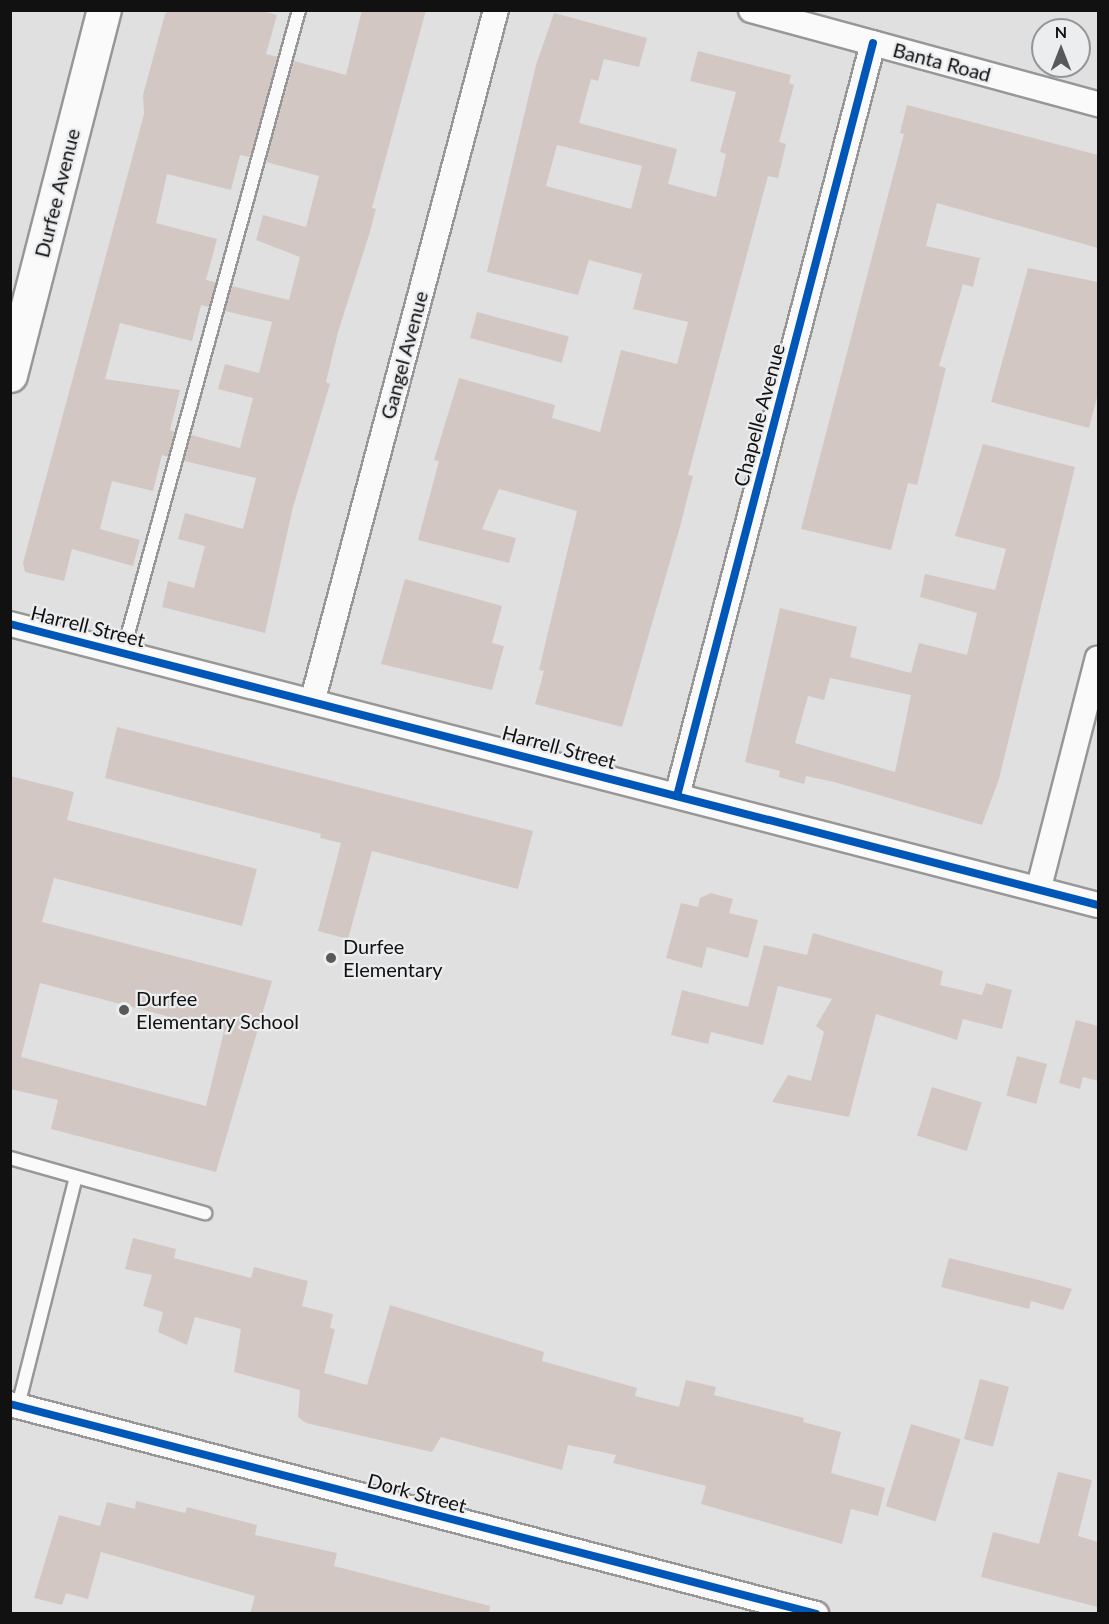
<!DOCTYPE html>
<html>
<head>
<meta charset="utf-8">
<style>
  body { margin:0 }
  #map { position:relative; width:1109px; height:1624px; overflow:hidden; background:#e0e0e1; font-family:Lato,sans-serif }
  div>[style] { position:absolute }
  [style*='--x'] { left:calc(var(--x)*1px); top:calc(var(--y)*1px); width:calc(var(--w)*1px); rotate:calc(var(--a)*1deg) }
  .building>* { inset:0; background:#d3c7c3; transform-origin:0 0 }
  .roads { filter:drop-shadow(2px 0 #979798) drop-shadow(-2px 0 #979798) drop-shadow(0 2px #979798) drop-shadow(0 -2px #979798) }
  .lane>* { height:12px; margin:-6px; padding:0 6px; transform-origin:6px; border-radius:6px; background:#fafafa }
  .street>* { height:24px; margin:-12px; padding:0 12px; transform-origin:12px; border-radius:12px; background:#fafafa }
  .secondary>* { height:33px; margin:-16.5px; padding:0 16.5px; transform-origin:16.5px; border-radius:16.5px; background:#fafafa }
  .cycleway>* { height:8px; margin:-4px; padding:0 4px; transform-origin:4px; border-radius:4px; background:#0057b8 }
  .dots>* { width:16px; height:16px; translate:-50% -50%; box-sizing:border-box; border:3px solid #ecedef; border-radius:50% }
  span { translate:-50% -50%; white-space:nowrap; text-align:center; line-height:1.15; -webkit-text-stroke:4.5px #ecedef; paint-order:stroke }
  .street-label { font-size:20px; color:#111112 }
  .poi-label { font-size:20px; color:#111112 }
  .left { translate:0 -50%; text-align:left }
  .frame { position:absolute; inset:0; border:12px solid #111112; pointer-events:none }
  .north { position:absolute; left:1031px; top:18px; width:60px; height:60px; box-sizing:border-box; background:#ecedef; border:2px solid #949597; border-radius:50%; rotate:0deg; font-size:16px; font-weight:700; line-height:24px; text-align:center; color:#111112 }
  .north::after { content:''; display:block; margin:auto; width:21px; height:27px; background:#59595a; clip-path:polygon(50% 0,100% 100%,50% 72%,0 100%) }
</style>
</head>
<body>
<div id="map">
  <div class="building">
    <i style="clip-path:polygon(170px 10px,259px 10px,277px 15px,266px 54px,278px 57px,250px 157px,240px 155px,231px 190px,167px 174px,156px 223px,217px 239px,206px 280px,216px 282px,209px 307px,201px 305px,192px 341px,120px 323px,105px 379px,180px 390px,170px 430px,175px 432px,168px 457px,162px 455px,153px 491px,112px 481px,100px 529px,140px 540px,133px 566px,72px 549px,64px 581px,25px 572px,23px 563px,144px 114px,143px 95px,165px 14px)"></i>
    <i style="clip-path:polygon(362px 10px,426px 10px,372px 208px,376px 209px,369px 235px,338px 332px,326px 382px,330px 384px,293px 507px,265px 633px,162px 607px,168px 581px,194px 588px,205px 546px,178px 539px,185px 513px,243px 529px,256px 478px,184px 461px,191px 435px,240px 448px,253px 398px,218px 389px,225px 364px,259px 373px,272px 322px,225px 311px,232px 286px,289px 300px,300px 257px,256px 240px,263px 215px,306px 227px,319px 176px,266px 162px,294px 61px,346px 75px)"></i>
    <i style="clip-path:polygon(evenodd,554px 13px,647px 38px,639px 67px,604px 59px,598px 81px,591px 79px,579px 123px,677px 149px,668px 184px,716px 197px,726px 154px,720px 152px,736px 92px,690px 81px,698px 51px,791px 75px,789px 83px,794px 85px,779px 142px,786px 144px,778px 178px,768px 176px,765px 187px,688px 475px,693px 476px,680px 527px,622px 727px,535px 704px,544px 671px,539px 670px,577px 511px,499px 489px,482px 529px,516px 538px,509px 563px,418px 540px,439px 461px,434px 460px,459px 378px,555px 405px,552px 418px,600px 432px,621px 350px,677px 364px,688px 322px,633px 309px,642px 274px,589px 260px,578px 295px,487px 272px,536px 65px,554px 13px,557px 145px,642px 166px,631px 209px,546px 186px,557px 145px)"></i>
    <i style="clip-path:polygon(907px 105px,1098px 155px,1098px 248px,937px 203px,926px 246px,980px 258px,973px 287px,963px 284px,939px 366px,946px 368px,917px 485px,908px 483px,891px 550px,801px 529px,904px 134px,900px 133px)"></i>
    <i style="clip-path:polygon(1028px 268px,1098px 282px,1098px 394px,1089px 428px,991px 402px)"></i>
    <i style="left:477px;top:312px;width:95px;height:27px;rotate:15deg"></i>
    <i style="clip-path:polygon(evenodd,983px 444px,1075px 467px,999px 779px,982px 825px,834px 782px,806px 776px,804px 784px,779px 777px,780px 771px,745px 762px,780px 608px,857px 627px,850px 657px,911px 673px,919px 643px,967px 655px,977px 613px,920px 597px,925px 574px,995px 590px,1006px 549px,955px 536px,983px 444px,830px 678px,911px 695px,895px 772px,795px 743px,808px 696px,824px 700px,830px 678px)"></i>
    <i style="clip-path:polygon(405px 579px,502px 606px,492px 643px,504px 646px,492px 690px,381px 664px)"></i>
    <i style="clip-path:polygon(117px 727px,533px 831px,518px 889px,372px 851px,348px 939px,318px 931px,341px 843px,320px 838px,321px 834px,105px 778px)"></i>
    <i style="clip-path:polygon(evenodd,10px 776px,74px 792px,67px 820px,257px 869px,242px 926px,54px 878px,42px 922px,272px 981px,216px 1172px,51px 1129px,58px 1100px,10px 1089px,10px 776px,40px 983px,224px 1031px,206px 1106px,21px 1057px,40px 983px)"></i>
    <i style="clip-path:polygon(711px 893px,733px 899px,729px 913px,758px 920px,748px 958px,707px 947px,702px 968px,666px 958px,681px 903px,698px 907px,700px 898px)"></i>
    <i style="clip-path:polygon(813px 933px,943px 971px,940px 985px,982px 995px,986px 983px,1012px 990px,1002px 1029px,963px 1019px,957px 1040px,876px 1014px,849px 1117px,772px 1102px,788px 1075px,811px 1081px,824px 1032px,816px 1026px,832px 999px,778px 986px,763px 1045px,711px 1032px,708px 1044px,671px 1035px,682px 990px,748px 1007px,764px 945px,807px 955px)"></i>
    <i style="clip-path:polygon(1076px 1020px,1098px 1026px,1098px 1081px,1083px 1077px,1080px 1089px,1059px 1083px)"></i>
    <i style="left:1017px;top:1056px;width:31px;height:41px;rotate:15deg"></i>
    <i style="left:932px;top:1087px;width:52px;height:51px;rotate:17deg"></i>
    <i style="clip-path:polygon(133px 1238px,176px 1249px,174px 1258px,251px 1278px,254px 1267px,308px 1281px,302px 1306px,333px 1314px,330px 1328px,335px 1329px,324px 1373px,367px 1385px,390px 1305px,544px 1352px,542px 1361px,637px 1388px,635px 1396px,679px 1407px,686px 1380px,716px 1387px,714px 1395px,804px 1418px,803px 1422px,841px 1432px,831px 1473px,885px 1488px,878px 1516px,851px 1509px,842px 1544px,701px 1504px,706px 1486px,613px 1463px,616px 1455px,568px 1445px,562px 1470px,441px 1437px,432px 1452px,306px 1423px,298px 1417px,300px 1390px,234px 1372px,241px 1329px,195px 1317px,187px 1345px,158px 1332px,163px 1312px,143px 1306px,152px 1275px,125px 1269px)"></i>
    <i style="clip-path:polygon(949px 1258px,1043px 1281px,1072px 1289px,1063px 1310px,1031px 1301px,1029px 1309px,941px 1287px)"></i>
    <i style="left:980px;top:1379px;width:30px;height:62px;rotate:15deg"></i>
    <i style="left:911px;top:1424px;width:52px;height:86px;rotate:17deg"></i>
    <i style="clip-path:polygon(1058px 1472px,1092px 1480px,1078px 1536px,1098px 1542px,1098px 1607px,981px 1577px,993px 1532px,1039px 1544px)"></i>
    <i style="clip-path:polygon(136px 1501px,185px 1513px,187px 1507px,257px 1525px,255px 1535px,337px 1553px,334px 1566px,490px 1606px,489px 1614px,250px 1614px,255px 1596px,101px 1552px,88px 1599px,66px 1593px,62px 1605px,34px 1598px,59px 1515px,100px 1526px,107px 1502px,135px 1509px)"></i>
  </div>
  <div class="roads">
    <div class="lane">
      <i style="--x:123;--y:652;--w:666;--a:-74.67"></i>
      <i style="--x:10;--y:1158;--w:203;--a:15.8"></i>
      <i style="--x:18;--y:1406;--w:236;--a:-75.8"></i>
    </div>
    <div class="street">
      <i style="--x:751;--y:10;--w:360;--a:15.2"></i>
      <i style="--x:10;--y:624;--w:1124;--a:14.48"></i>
      <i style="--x:313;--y:699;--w:713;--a:-75.13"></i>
      <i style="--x:677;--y:796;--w:778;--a:-75.41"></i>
      <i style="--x:1039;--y:887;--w:236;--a:-75.6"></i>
      <i style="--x:10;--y:1404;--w:833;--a:14.6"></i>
    </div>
    <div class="secondary">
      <i style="--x:10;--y:375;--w:377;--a:-75.6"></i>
    </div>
  </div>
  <div class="cycleway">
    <i style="--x:10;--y:624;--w:1124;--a:14.48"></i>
    <i style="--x:677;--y:796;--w:778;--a:-75.41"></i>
    <i style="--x:10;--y:1404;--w:833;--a:14.6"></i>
  </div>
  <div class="dots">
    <i style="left:331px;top:958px;background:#59595a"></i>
    <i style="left:124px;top:1010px;background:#59595a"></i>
  </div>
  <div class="street-label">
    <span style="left:942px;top:62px;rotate:15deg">Banta Road</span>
    <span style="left:57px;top:193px;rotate:-76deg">Durfee Avenue</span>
    <span style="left:404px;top:355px;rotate:-75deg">Gangel Avenue</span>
    <span style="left:759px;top:415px;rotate:-75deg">Chapelle Avenue</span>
    <span style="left:88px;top:626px;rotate:14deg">Harrell Street</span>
    <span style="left:559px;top:747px;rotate:15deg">Harrell Street</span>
    <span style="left:417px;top:1493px;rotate:15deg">Dork Street</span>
  </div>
  <div class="poi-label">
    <span class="left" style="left:343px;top:958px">Durfee<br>Elementary</span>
    <span class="left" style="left:136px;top:1010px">Durfee<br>Elementary School</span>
  </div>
  <div class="frame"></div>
  <div class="north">N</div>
</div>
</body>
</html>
